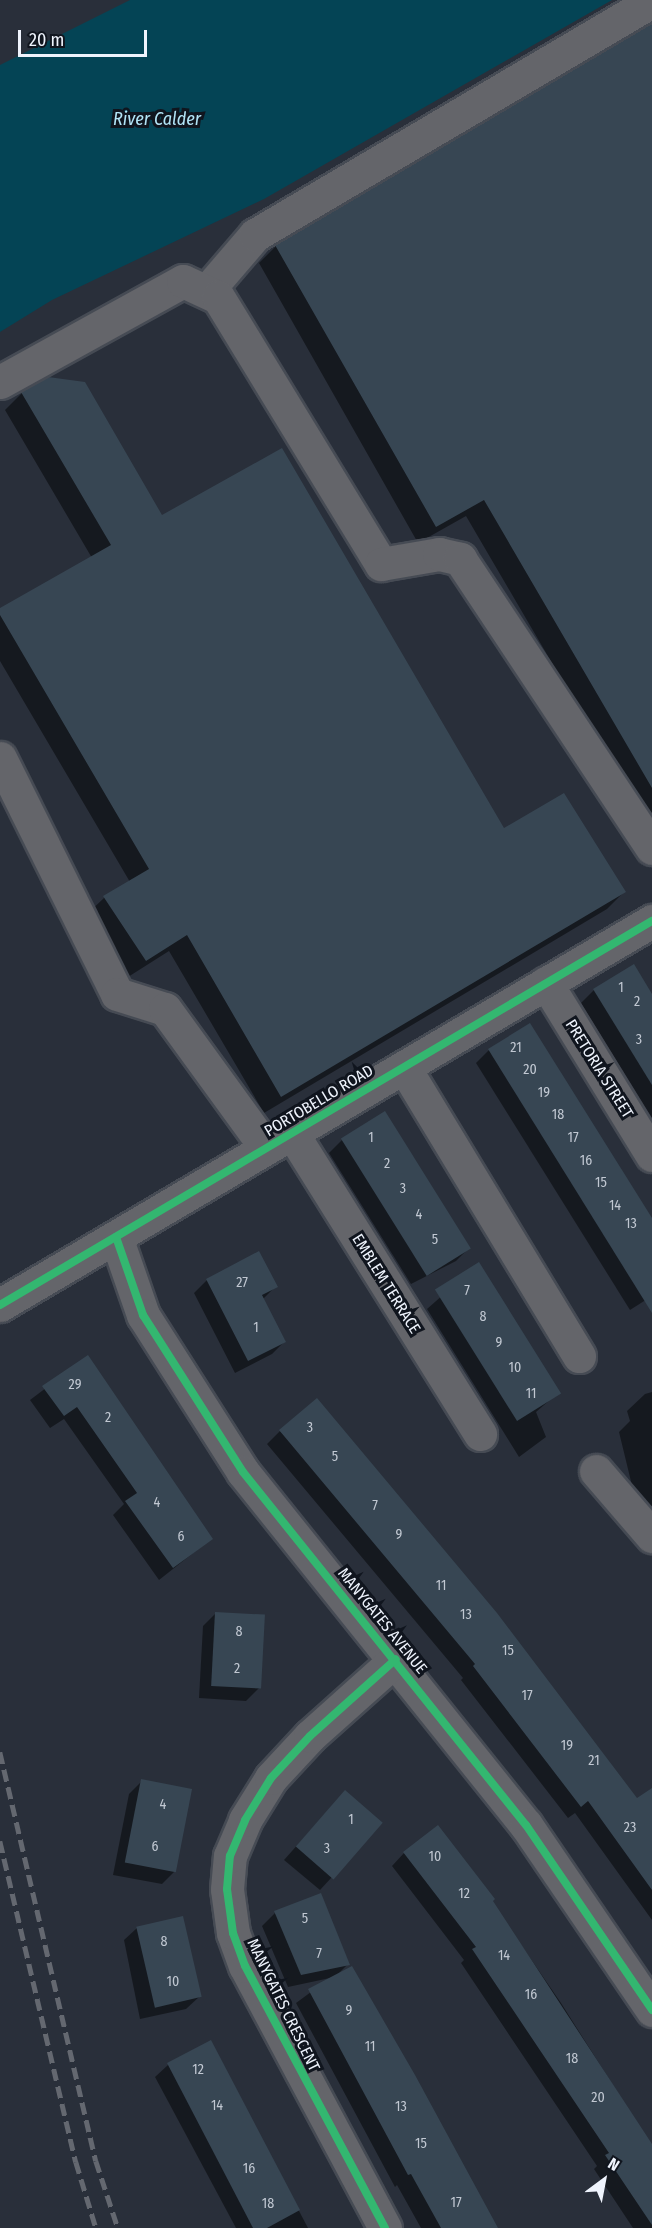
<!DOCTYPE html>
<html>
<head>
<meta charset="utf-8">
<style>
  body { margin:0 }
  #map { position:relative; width:652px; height:2228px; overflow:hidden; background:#292f3a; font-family:"Fira Sans Condensed",sans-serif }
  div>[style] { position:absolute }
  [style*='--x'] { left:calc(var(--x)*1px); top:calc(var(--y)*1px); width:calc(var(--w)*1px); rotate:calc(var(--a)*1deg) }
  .water>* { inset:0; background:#044455 }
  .shadow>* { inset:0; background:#0007 }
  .building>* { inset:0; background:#374653; transform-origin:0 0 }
  .roads { filter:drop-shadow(2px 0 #464b54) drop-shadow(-2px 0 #464b54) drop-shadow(0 2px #464b54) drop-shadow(0 -2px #464b54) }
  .minor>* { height:33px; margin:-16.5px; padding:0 16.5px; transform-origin:16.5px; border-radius:16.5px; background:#64656a }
  .rail>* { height:4.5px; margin-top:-2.25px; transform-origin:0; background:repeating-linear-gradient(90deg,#646870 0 12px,transparent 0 18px) }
  .cycleway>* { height:8px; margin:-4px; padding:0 4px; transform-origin:4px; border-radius:4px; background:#33b770 }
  span { translate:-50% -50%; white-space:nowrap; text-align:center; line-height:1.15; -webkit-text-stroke:6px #10151e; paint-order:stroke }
  .number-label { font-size:14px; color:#c1c8d2 }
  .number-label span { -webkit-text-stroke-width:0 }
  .street-label { font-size:16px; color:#eff4fd }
  .water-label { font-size:18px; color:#b2e5f7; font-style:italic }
  .north { position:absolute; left:574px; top:2150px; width:60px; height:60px; -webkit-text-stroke:4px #10151e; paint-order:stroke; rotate:32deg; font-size:16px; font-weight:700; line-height:24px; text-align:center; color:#eff4fd }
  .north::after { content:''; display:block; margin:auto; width:21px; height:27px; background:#eff4fd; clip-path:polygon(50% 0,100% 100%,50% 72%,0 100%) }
  .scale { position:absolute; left:18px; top:30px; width:129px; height:27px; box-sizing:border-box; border:3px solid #eff4fd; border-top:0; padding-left:8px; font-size:18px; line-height:21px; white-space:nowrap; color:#eff4fd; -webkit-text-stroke:4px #10151e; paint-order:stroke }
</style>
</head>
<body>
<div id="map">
  <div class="water">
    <i style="clip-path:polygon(130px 0,612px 0,264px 199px,52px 300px,0 332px,0 65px)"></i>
  </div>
  <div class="shadow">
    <i style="clip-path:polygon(652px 25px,652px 834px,466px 516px,418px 543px,259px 263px,276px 246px)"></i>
    <i style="clip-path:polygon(22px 393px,503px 830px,624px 892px,607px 909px,264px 1113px,169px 951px,128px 977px,86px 915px,104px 898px,130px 882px,0 661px,0 610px,92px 558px,5px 410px)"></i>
    <i style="clip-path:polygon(594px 990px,652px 996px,652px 1118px,581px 1003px)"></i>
    <i style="clip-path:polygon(529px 1025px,652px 1221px,652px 1296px,630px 1310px,476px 1063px,489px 1050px)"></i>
    <i style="clip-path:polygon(342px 1140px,468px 1249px,456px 1261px,411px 1284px,329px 1153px)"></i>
    <i style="clip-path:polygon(478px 1264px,559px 1392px,536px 1412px,546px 1437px,519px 1457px,427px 1309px)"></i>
    <i style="clip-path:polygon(207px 1280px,276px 1286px,263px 1299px,285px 1341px,272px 1354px,235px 1373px,194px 1293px)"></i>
    <i style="clip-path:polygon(87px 1357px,211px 1539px,159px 1580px,113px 1515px,124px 1504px,64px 1419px,50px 1428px,30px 1400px)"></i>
    <i style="clip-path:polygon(652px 1392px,652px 1551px,644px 1535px,619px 1432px,630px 1421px,627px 1411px,645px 1394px)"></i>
    <i style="clip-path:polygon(280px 1431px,637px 1800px,652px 1806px,652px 1920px,575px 1813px,568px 1818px,461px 1680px,463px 1678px,267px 1444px)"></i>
    <i style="clip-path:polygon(216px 1613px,259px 1688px,246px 1701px,199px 1698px,203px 1626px)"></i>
    <i style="clip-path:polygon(142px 1781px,175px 1871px,162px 1884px,113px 1875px,129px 1794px)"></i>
    <i style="clip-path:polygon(333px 1805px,332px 1877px,320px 1890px,284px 1860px)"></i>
    <i style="clip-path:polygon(404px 1853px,491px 1901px,561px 2003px,652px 2147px,652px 2228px,633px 2228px,594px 2169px,597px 2166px,461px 1963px,464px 1960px,392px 1866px)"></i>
    <i style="clip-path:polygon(275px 1913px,348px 1964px,338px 1974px,496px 2228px,421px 2228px,397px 2185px,395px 2187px,296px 2003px,330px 1978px,288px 1987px,262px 1926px)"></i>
    <i style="clip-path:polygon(137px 1928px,199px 1997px,186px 2009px,140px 2019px,124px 1940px)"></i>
    <i style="clip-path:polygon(210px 2042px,308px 2228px,236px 2228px,155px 2077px,168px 2065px)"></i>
  </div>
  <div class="building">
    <i style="clip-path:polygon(652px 23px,652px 788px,484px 500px,436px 527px,275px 245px)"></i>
    <i style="clip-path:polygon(48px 377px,85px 382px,162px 515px,282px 448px,504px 828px,564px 793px,626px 892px,281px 1097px,187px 935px,146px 961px,103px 896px,149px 869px,0 615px,0 608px,111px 545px,21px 392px)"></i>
    <i style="clip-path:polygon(634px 964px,652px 994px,652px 1085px,593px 989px)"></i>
    <i style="clip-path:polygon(530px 1023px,652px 1218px,652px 1313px,488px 1049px)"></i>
    <i style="left:385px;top:1111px;width:162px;height:52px;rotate:58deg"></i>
    <i style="clip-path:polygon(259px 1251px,278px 1287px,262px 1295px,286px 1342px,248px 1361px,206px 1279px)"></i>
    <i style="left:479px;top:1262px;width:155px;height:52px;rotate:58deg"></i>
    <i style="clip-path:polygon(88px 1355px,213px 1539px,173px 1568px,125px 1501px,137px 1493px,77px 1407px,64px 1416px,42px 1386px)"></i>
    <i style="clip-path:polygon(317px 1398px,497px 1613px,637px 1798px,652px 1788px,652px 1890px,588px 1801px,581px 1807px,473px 1666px,475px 1664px,279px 1430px)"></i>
    <i style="left:215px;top:1612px;width:50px;height:74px;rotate:3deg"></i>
    <i style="left:141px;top:1779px;width:52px;height:85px;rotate:11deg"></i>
    <i style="left:345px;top:1790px;width:50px;height:75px;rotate:41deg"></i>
    <i style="clip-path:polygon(438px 1825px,495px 1899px,493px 1901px,652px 2144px,652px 2225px,605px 2155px,609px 2153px,472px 1949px,476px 1947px,403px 1852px)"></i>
    <i style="clip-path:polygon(321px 1893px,350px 1965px,301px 1975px,274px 1911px)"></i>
    <i style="left:183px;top:1916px;width:83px;height:48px;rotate:77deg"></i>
    <i style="clip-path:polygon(352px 1966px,415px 2075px,498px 2228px,441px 2228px,411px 2174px,408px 2175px,308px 1989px)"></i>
    <i style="clip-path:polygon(211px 2040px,300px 2210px,267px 2228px,253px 2228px,167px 2063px)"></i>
  </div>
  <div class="roads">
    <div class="minor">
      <i style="--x:207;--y:291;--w:74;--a:-49.4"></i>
      <i style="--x:255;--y:235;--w:461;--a:-30.5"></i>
      <i style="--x:0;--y:382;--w:209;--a:-28.9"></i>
      <i style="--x:183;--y:281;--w:38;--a:25"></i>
      <i style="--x:218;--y:297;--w:313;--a:58.6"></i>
      <i style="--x:381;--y:564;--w:59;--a:-9.8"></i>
      <i style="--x:439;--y:554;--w:22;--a:13"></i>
      <i style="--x:460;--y:559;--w:347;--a:56.4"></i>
      <i style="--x:0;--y:758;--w:263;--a:63.6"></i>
      <i style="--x:117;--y:994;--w:50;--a:17.4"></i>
      <i style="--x:165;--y:1009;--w:172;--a:54"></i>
      <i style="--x:546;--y:983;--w:202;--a:58.4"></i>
      <i style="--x:404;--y:1067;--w:338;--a:58.8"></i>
      <i style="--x:292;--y:1133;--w:355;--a:58"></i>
      <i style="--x:116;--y:1237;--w:83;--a:70.9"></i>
      <i style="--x:143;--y:1315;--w:186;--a:57.5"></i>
      <i style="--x:243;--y:1472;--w:452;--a:51.3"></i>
      <i style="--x:526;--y:1825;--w:224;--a:55.7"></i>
      <i style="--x:0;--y:1305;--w:757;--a:-30.5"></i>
      <i style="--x:596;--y:1471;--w:86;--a:49.3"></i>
      <i style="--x:385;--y:2228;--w:297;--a:-118.1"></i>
      <i style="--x:245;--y:1966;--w:35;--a:-110"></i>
      <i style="--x:233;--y:1933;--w:44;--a:-97.8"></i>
      <i style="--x:227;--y:1889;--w:33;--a:-85"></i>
      <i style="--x:230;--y:1856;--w:39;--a:-67"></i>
      <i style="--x:245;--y:1820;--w:49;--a:-58.2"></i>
      <i style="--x:271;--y:1778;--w:57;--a:-47.1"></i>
      <i style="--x:310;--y:1736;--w:115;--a:-41.8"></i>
    </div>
  </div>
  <div class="rail">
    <i style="--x:0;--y:1752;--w:420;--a:76.8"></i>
    <i style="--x:96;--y:2161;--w:71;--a:71.8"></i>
    <i style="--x:0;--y:1841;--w:330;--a:76.7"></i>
    <i style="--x:76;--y:2162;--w:69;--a:73.1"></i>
  </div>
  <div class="cycleway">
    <i style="--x:116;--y:1237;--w:83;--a:70.9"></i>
    <i style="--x:143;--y:1315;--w:186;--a:57.5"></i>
    <i style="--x:243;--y:1472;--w:452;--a:51.3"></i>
    <i style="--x:526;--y:1825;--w:224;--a:55.7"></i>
    <i style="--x:0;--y:1305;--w:757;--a:-30.5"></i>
    <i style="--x:385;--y:2228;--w:297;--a:-118.1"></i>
    <i style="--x:245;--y:1966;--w:35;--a:-110"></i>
    <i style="--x:233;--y:1933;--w:44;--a:-97.8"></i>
    <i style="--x:227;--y:1889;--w:33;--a:-85"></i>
    <i style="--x:230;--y:1856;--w:39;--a:-67"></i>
    <i style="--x:245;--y:1820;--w:49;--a:-58.2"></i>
    <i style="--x:271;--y:1778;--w:57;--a:-47.1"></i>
    <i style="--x:310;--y:1736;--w:115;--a:-41.8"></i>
  </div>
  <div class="number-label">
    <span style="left:621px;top:988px">1</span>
    <span style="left:637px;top:1002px">2</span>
    <span style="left:639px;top:1040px">3</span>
    <span style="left:516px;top:1048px">21</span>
    <span style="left:530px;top:1070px">20</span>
    <span style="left:544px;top:1093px">19</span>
    <span style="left:558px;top:1115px">18</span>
    <span style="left:371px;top:1138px">1</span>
    <span style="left:573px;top:1138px">17</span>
    <span style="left:586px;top:1161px">16</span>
    <span style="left:387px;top:1164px">2</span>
    <span style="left:601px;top:1183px">15</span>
    <span style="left:403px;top:1189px">3</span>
    <span style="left:615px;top:1206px">14</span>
    <span style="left:419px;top:1215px">4</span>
    <span style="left:631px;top:1224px">13</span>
    <span style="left:435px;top:1240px">5</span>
    <span style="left:242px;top:1283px">27</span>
    <span style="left:467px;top:1291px">7</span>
    <span style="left:483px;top:1317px">8</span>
    <span style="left:256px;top:1328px">1</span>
    <span style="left:499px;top:1343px">9</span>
    <span style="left:515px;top:1368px">10</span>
    <span style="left:75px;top:1385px">29</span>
    <span style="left:531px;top:1394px">11</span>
    <span style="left:108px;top:1418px">2</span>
    <span style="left:310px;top:1428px">3</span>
    <span style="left:335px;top:1457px">5</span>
    <span style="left:157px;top:1503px">4</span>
    <span style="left:375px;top:1506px">7</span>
    <span style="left:399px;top:1535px">9</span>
    <span style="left:181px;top:1537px">6</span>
    <span style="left:441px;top:1586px">11</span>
    <span style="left:466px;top:1615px">13</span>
    <span style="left:239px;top:1632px">8</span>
    <span style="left:508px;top:1651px">15</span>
    <span style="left:237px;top:1669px">2</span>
    <span style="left:527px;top:1696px">17</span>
    <span style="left:567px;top:1746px">19</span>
    <span style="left:594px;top:1761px">21</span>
    <span style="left:163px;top:1805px">4</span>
    <span style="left:351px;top:1820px">1</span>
    <span style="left:630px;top:1828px">23</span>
    <span style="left:155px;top:1847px">6</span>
    <span style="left:327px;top:1849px">3</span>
    <span style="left:435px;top:1857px">10</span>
    <span style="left:464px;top:1894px">12</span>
    <span style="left:305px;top:1919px">5</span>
    <span style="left:164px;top:1942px">8</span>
    <span style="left:319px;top:1954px">7</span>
    <span style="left:504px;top:1956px">14</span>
    <span style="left:173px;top:1982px">10</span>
    <span style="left:531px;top:1995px">16</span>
    <span style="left:349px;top:2011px">9</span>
    <span style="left:370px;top:2047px">11</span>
    <span style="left:572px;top:2059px">18</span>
    <span style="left:198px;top:2070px">12</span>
    <span style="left:598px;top:2098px">20</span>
    <span style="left:217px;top:2106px">14</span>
    <span style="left:401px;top:2107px">13</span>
    <span style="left:421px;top:2144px">15</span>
    <span style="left:249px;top:2169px">16</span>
    <span style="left:456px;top:2203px">17</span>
    <span style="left:268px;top:2204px">18</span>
  </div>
  <div class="street-label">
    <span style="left:599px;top:1069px;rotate:58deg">PRETORIA STREET</span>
    <span style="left:319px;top:1101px;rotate:-31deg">PORTOBELLO ROAD</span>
    <span style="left:386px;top:1284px;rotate:58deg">EMBLEM TERRACE</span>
    <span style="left:382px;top:1621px;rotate:51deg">MANYGATES AVENUE</span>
    <span style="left:283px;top:2005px;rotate:64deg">MANYGATES CRESCENT</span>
  </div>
  <div class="water-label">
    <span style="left:157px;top:119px">River Calder</span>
  </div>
  <div class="north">N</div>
  <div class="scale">20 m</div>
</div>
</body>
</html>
